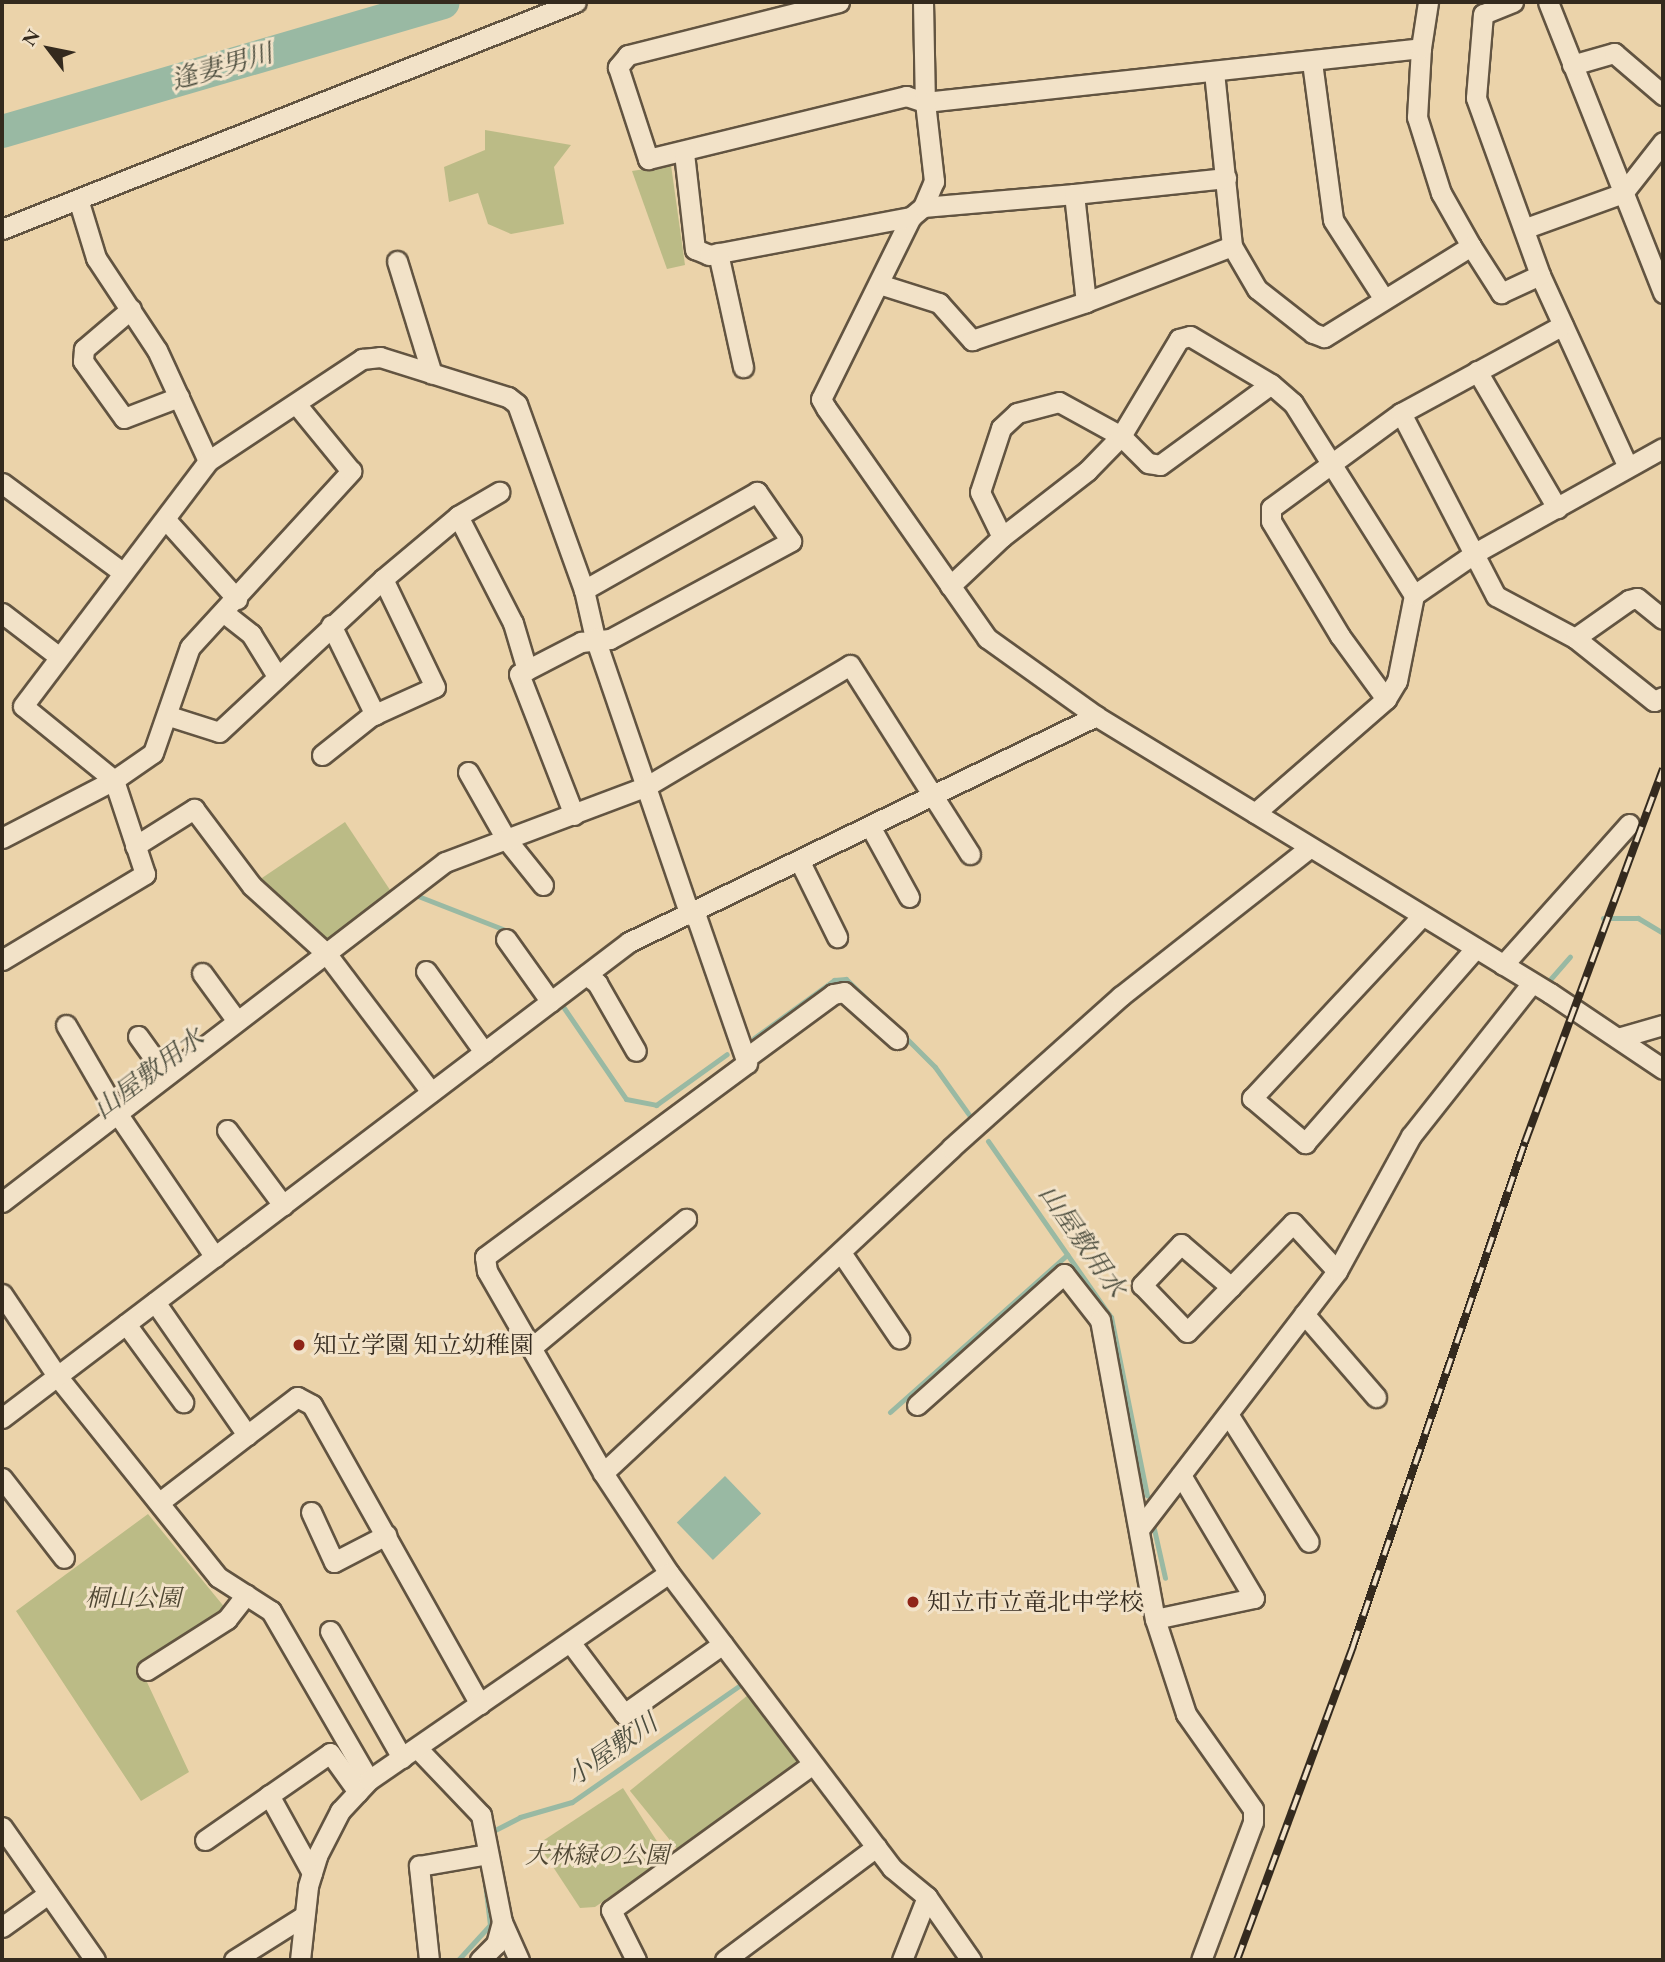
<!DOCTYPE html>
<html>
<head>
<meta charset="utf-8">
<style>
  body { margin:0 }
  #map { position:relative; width:1665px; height:1962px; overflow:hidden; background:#ebd3aa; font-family:"EB Garamond","Noto Serif JP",serif }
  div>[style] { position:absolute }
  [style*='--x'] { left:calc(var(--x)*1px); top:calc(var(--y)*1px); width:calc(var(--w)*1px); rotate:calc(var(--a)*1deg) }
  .green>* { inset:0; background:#bbbb86; transform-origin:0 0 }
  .water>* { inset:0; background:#99b9a3; transform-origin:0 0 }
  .stream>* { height:5px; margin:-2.5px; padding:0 2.5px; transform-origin:2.5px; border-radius:2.5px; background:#99b9a3 }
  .river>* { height:33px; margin:-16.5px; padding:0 16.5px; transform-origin:16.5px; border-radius:16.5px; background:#99b9a3 }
  .roads { filter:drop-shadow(2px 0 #625441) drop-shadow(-2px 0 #625441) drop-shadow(0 2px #625441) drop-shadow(0 -2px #625441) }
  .street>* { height:19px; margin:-9.5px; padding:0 9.5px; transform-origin:9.5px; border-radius:9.5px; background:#f2e2c8 }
  .rail>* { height:8px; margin-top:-4px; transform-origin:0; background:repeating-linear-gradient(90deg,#f2e2c8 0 16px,#342a1e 0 32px); box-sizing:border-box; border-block:2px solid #342a1e }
  .dots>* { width:19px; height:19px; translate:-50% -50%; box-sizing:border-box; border:4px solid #f2e2c8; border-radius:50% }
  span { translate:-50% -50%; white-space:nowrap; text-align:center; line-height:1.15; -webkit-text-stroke:6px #f2e2c8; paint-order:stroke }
  .poi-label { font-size:24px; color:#342a1e }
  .left { translate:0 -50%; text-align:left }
  .park-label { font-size:24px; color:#4f4733; font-style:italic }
  .water-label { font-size:26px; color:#4d4e3f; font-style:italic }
  .frame { position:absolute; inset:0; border:4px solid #342a1e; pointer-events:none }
  .north { position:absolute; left:14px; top:14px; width:70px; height:70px; -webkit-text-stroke:5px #f2e2c8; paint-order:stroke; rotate:302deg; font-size:19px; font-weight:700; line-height:28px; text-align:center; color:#342a1e }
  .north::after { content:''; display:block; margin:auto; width:24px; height:32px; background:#342a1e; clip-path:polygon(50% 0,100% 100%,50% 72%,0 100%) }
</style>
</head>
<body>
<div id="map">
  <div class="green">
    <i style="clip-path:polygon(485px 130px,571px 145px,554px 167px,564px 224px,511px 234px,488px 224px,478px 193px,449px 202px,444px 167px,485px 150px)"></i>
    <i style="clip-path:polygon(671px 165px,685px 265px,667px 269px,632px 171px)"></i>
    <i style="clip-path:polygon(345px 822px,394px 896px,325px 943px,259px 880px)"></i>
    <i style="clip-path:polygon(148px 1514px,226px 1609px,139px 1665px,189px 1772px,141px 1801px,16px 1611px)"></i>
    <i style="left:748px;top:1695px;width:89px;height:152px;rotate:51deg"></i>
    <i style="clip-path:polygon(623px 1788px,667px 1857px,595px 1907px,580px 1908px,538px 1844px)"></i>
  </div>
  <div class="water">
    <i style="left:725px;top:1476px;width:52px;height:67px;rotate:46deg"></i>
  </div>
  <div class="stream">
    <i style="--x:418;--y:896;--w:97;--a:21.3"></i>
    <i style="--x:1603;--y:918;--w:35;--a:0"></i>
    <i style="--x:1638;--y:918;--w:29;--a:31"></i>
    <i style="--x:365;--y:935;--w:39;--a:-36"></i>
    <i style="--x:1547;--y:983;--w:35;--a:-49"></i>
    <i style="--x:564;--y:1008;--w:110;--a:55.7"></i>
    <i style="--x:626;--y:1099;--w:31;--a:11"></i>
    <i style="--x:656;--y:1105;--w:87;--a:-35.7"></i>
    <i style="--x:903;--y:1035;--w:45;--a:45"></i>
    <i style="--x:935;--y:1067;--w:60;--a:54.5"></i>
    <i style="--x:754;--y:1038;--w:99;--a:-35.9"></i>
    <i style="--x:834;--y:980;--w:12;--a:-5"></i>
    <i style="--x:846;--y:979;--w:32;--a:44"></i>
    <i style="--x:988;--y:1141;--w:215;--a:55.1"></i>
    <i style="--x:1111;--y:1317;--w:182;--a:78.6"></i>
    <i style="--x:890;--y:1412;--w:237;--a:-41.6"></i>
    <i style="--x:1154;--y:1529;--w:50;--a:77.3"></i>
    <i style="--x:495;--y:1830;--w:28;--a:-27"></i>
    <i style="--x:520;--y:1817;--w:54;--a:-16.1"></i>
    <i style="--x:572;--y:1802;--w:208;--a:-34.8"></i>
    <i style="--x:458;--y:1960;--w:47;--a:-47.6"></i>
    <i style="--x:490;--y:1925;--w:42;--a:-96.8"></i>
  </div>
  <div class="river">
    <i style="--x:2;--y:131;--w:459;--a:-16.3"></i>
  </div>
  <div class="roads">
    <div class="street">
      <i style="--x:839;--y:2;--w:218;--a:165.9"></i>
      <i style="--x:628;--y:55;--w:16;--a:130"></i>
      <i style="--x:618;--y:67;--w:97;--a:71.9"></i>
      <i style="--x:648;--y:159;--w:266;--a:-13.7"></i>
      <i style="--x:906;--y:96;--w:20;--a:18"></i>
      <i style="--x:925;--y:102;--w:499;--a:-6.2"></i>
      <i style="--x:1421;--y:48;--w:69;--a:93.3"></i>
      <i style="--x:1417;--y:117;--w:80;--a:72.5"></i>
      <i style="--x:1441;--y:193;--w:61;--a:60.5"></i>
      <i style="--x:1471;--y:246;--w:173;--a:148.2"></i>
      <i style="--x:1324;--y:337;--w:12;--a:-160"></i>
      <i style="--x:1313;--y:333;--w:71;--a:-141.8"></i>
      <i style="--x:1257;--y:289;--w:50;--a:-120.2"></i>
      <i style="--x:1232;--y:246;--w:175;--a:-95.9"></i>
      <i style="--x:923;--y:2;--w:100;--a:88.9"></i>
      <i style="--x:925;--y:102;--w:80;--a:83.5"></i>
      <i style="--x:934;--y:181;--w:28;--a:113"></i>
      <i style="--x:923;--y:207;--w:16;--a:140"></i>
      <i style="--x:911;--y:217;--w:203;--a:116.3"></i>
      <i style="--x:821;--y:399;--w:10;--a:61"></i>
      <i style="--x:826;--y:408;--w:281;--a:55"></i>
      <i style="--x:987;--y:638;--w:134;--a:35.6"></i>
      <i style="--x:1096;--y:716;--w:532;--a:31.39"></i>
      <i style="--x:1550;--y:993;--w:136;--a:33.9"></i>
      <i style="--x:1513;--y:2;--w:32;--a:158"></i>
      <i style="--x:1483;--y:14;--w:84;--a:94.8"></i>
      <i style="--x:1476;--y:98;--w:188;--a:70.1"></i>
      <i style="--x:1540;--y:275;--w:211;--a:65.4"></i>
      <i style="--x:1548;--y:2;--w:313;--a:68.4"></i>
      <i style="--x:1421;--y:48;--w:47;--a:-81.3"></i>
      <i style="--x:1312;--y:62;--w:159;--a:82.4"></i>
      <i style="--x:1333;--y:220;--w:94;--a:57.2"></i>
      <i style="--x:1572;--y:65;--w:44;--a:-15.9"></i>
      <i style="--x:1614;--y:53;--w:65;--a:40.6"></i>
      <i style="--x:684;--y:153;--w:97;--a:83.5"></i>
      <i style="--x:695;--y:249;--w:15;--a:23"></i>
      <i style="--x:709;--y:255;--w:206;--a:-10.7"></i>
      <i style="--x:1074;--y:194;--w:153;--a:-6"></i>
      <i style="--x:78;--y:199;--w:62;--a:73"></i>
      <i style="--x:96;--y:258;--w:110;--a:56.5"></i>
      <i style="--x:157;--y:350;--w:122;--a:65.3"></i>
      <i style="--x:923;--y:207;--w:152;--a:-4.9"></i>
      <i style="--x:1074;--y:194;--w:109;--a:83.7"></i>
      <i style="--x:1086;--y:302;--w:156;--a:-21"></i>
      <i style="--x:1526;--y:228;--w:103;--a:-19.8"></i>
      <i style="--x:1623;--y:193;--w:65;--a:-51.9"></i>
      <i style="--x:2;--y:229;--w:617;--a:-21.58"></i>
      <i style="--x:1471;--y:246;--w:56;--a:57.4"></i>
      <i style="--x:1501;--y:293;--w:43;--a:-24.8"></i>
      <i style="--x:718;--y:253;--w:117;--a:77.6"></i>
      <i style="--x:397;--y:261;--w:118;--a:72.8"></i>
      <i style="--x:879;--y:284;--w:63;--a:17.6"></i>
      <i style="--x:939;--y:303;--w:50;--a:48.3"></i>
      <i style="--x:972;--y:340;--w:120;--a:-18.4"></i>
      <i style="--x:131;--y:309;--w:62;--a:139.6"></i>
      <i style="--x:84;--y:349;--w:12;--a:95"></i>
      <i style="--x:83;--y:361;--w:70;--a:54.3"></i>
      <i style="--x:124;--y:418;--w:59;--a:-20.9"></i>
      <i style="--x:1477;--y:371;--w:159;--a:59.7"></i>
      <i style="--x:1401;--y:413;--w:206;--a:62.6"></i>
      <i style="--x:1496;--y:596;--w:89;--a:28"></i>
      <i style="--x:1575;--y:638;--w:101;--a:38.6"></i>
      <i style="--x:1654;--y:701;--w:10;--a:-24"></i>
      <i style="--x:2;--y:483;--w:148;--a:36.5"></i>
      <i style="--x:458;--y:516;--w:120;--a:62.8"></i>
      <i style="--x:513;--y:623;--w:49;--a:73.4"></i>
      <i style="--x:167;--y:521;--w:105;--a:48.1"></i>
      <i style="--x:1002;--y:537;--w:50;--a:-116.1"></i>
      <i style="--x:980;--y:492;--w:67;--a:-71.8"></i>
      <i style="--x:1001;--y:428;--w:22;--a:-43"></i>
      <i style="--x:1017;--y:413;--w:43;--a:-14.7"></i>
      <i style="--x:1059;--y:402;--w:71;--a:28.7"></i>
      <i style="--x:1121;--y:436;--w:38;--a:45"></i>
      <i style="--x:1148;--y:463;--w:12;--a:9"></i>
      <i style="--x:1160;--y:465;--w:137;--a:-36.1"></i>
      <i style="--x:950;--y:586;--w:71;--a:-43.3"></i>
      <i style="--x:1002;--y:537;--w:108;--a:-37.8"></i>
      <i style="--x:1087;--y:471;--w:49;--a:-45.8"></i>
      <i style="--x:1121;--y:436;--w:113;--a:-59.1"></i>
      <i style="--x:1179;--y:339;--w:11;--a:-15"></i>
      <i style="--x:1190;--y:336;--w:94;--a:30.7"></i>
      <i style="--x:1271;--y:384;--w:29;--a:41"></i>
      <i style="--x:1293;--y:403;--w:227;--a:57.8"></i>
      <i style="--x:223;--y:612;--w:36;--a:38"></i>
      <i style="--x:251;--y:634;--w:49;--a:58.2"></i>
      <i style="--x:2;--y:613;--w:71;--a:37.5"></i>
      <i style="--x:331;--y:625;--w:100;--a:63.9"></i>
      <i style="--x:1575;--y:638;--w:66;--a:-35.1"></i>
      <i style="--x:1629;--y:600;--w:8;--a:-14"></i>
      <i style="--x:1637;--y:598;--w:33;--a:39"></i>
      <i style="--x:1386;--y:699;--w:78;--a:-126.1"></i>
      <i style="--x:1340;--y:636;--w:134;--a:-121"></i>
      <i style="--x:1271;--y:521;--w:13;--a:-90"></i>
      <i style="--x:1271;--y:508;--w:161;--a:-36.2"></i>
      <i style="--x:1401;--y:413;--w:184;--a:-28.5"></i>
      <i style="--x:169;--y:716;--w:52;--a:17.7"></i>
      <i style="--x:219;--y:732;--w:224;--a:-43"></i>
      <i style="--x:383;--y:579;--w:98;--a:-40"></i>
      <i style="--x:458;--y:516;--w:48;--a:-30.3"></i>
      <i style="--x:322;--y:755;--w:63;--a:-38.5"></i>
      <i style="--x:371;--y:716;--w:70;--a:-24.4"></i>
      <i style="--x:435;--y:687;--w:120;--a:-115.7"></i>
      <i style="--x:468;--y:772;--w:77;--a:60.4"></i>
      <i style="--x:506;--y:839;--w:59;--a:51.2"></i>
      <i style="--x:1255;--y:813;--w:174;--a:-41"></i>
      <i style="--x:1386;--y:699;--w:21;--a:-59"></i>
      <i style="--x:1397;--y:681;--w:88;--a:-78.8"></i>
      <i style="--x:1414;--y:595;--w:74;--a:-34.5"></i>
      <i style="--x:1475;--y:553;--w:215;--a:-29.2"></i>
      <i style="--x:574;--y:815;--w:151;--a:-111.3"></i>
      <i style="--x:519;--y:674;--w:70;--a:-27.3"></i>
      <i style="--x:581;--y:642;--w:29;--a:-6"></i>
      <i style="--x:610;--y:639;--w:206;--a:-28.4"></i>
      <i style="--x:791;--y:541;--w:60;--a:-124.8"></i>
      <i style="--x:757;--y:492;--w:199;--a:150.5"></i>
      <i style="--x:870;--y:826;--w:81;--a:61.2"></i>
      <i style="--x:2;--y:838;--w:126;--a:-27.4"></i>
      <i style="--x:114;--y:780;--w:47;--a:-34.7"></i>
      <i style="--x:153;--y:753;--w:112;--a:-70.8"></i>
      <i style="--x:190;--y:647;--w:239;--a:-47.5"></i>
      <i style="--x:351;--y:471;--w:85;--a:-129.3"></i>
      <i style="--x:135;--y:846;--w:70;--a:-32.1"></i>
      <i style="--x:194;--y:809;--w:96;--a:53"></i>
      <i style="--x:252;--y:886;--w:100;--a:42.2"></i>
      <i style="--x:326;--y:953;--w:174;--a:52.9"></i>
      <i style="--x:800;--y:862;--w:84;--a:63.7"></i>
      <i style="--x:695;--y:913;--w:159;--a:70.9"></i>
      <i style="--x:747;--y:1063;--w:326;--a:143.5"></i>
      <i style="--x:485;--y:1257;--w:14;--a:82"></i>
      <i style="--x:487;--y:1271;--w:233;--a:60.1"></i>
      <i style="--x:603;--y:1473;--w:120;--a:56.6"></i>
      <i style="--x:669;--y:1573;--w:370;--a:52.9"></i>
      <i style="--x:892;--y:1868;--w:45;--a:39.6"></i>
      <i style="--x:927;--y:1897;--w:77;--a:55.1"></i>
      <i style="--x:1421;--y:917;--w:248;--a:133"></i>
      <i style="--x:1252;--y:1098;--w:70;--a:40.3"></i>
      <i style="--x:1305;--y:1143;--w:259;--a:-48.8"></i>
      <i style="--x:506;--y:939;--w:77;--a:54.5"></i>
      <i style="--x:2;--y:960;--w:167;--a:-31"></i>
      <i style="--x:145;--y:874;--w:99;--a:-108.3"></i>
      <i style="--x:114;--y:780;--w:117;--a:-140.9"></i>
      <i style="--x:23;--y:706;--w:307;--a:-52.9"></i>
      <i style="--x:208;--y:461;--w:185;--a:-33.5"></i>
      <i style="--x:362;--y:359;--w:18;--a:-6"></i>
      <i style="--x:380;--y:357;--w:134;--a:17.4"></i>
      <i style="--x:508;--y:397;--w:11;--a:38"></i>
      <i style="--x:517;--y:404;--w:198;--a:70.2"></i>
      <i style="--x:584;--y:590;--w:49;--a:77.1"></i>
      <i style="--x:595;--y:638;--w:293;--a:71.1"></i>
      <i style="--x:1503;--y:965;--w:189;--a:-48.2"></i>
      <i style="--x:426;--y:971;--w:100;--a:54.4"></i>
      <i style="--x:202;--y:973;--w:59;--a:53.9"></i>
      <i style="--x:586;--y:975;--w:14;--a:36"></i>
      <i style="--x:597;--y:983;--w:78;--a:60.2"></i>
      <i style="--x:66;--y:1025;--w:102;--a:59.9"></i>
      <i style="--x:117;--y:1113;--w:174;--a:55.8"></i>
      <i style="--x:138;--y:1036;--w:48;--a:54.3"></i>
      <i style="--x:1618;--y:1038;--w:47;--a:-16.1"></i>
      <i style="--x:746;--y:1058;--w:108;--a:-36.3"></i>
      <i style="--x:833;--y:994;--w:11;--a:-10"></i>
      <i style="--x:844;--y:992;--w:71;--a:41.6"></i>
      <i style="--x:227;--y:1130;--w:94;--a:53.3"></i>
      <i style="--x:2;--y:1202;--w:558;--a:-37.51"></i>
      <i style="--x:445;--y:862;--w:216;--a:-20.6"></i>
      <i style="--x:647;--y:786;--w:236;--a:-30.8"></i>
      <i style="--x:850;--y:665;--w:224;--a:57.6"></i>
      <i style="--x:842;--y:1254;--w:102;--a:55.8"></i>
      <i style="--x:1231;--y:1287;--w:66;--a:-139.3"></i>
      <i style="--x:1181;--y:1244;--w:57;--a:133.6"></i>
      <i style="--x:1142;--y:1285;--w:65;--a:46.2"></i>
      <i style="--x:1187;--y:1332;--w:152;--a:-45.8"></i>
      <i style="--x:1293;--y:1223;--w:65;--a:47.5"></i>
      <i style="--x:2;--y:1294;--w:99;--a:56.1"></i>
      <i style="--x:57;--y:1376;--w:258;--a:51.3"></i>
      <i style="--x:218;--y:1577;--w:63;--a:32.7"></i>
      <i style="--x:271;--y:1611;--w:195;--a:59.9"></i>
      <i style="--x:155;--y:1302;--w:162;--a:55.3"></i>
      <i style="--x:247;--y:1435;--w:108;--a:142.5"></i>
      <i style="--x:1304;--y:1314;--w:110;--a:49.1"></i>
      <i style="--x:126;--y:1324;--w:97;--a:53.8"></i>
      <i style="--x:531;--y:1348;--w:202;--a:-39.8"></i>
      <i style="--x:917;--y:1405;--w:197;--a:-41.7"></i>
      <i style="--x:1064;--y:1274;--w:58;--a:52"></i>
      <i style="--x:1100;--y:1320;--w:304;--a:79.6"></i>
      <i style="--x:1155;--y:1619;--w:100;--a:71.9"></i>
      <i style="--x:1186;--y:1714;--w:116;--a:54.8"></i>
      <i style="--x:1253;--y:1809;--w:13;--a:90"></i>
      <i style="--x:1253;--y:1822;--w:147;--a:110.6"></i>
      <i style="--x:1228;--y:1414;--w:151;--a:57.7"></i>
      <i style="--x:2;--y:1418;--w:787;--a:-37.2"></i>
      <i style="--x:629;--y:942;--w:519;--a:-25.82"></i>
      <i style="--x:247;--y:1435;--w:63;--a:-37.2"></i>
      <i style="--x:297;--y:1397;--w:17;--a:28"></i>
      <i style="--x:312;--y:1405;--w:343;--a:60.7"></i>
      <i style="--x:603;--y:1473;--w:476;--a:-43"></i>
      <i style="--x:951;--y:1148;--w:228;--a:-41.8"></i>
      <i style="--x:1121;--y:996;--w:238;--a:-38.2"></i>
      <i style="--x:2;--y:1478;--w:101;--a:52.2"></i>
      <i style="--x:311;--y:1512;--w:55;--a:65.3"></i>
      <i style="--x:334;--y:1562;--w:59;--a:-27.4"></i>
      <i style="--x:1140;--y:1528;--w:324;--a:-52.5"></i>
      <i style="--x:1337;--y:1271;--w:154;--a:-61.3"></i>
      <i style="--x:1411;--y:1136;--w:195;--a:-51.7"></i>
      <i style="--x:1155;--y:1619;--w:101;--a:-12"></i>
      <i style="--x:1254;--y:1598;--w:143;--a:-120.7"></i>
      <i style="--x:330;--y:1631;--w:146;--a:60.4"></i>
      <i style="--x:570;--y:1642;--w:90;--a:53.1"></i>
      <i style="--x:624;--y:1714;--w:121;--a:-35.3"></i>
      <i style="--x:147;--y:1670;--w:95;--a:-32.5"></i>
      <i style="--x:227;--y:1619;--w:31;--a:-52"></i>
      <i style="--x:417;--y:1748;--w:93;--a:46.3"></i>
      <i style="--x:481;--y:1815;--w:109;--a:78.9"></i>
      <i style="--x:502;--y:1922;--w:23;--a:105"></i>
      <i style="--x:496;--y:1944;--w:23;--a:135"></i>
      <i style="--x:269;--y:1795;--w:89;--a:61.1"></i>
      <i style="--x:2;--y:1827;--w:162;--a:55"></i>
      <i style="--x:205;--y:1840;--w:152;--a:-34.8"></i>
      <i style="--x:330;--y:1753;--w:48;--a:54.3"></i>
      <i style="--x:502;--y:1922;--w:42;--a:65.9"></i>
      <i style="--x:2;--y:1927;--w:57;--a:-35.7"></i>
      <i style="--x:234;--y:1960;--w:83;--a:-32.2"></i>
      <i style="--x:300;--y:1960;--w:74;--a:-83.8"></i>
      <i style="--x:308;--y:1886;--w:31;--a:-73"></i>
      <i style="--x:317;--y:1856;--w:51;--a:-62.9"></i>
      <i style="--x:340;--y:1811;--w:42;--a:-46.9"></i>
      <i style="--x:369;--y:1780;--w:364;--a:-34.6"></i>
      <i style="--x:429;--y:1960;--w:95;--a:-96.1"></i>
      <i style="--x:419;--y:1866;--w:70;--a:-9.9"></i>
      <i style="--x:636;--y:1960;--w:56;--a:-116.6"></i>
      <i style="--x:611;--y:1910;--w:249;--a:-35.9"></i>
      <i style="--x:725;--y:1960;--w:189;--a:-36.8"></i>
      <i style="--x:902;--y:1960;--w:68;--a:-68.4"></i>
    </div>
  </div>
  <div class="rail">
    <i style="--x:1237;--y:1960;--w:335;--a:-69.7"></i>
    <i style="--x:1353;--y:1646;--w:533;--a:-71.16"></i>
    <i style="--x:1525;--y:1142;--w:398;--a:-69.7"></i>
  </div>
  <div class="dots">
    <i style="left:299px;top:1345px;background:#8f2418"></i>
    <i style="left:913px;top:1602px;background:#8f2418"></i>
  </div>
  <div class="poi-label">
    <span class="left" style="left:313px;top:1345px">知立学園 知立幼稚園</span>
    <span class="left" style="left:927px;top:1602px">知立市立竜北中学校</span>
  </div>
  <div class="park-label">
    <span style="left:133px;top:1598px">桐山公園</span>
    <span style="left:597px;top:1855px">大林緑の公園</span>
  </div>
  <div class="water-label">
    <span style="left:222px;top:67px;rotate:-16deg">逢妻男川</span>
    <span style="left:149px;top:1074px;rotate:-37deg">山屋敷用水</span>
    <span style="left:1082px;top:1241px;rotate:55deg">山屋敷用水</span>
    <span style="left:612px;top:1750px;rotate:-35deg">小屋敷川</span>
  </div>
  <div class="frame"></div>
  <div class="north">N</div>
</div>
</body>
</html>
